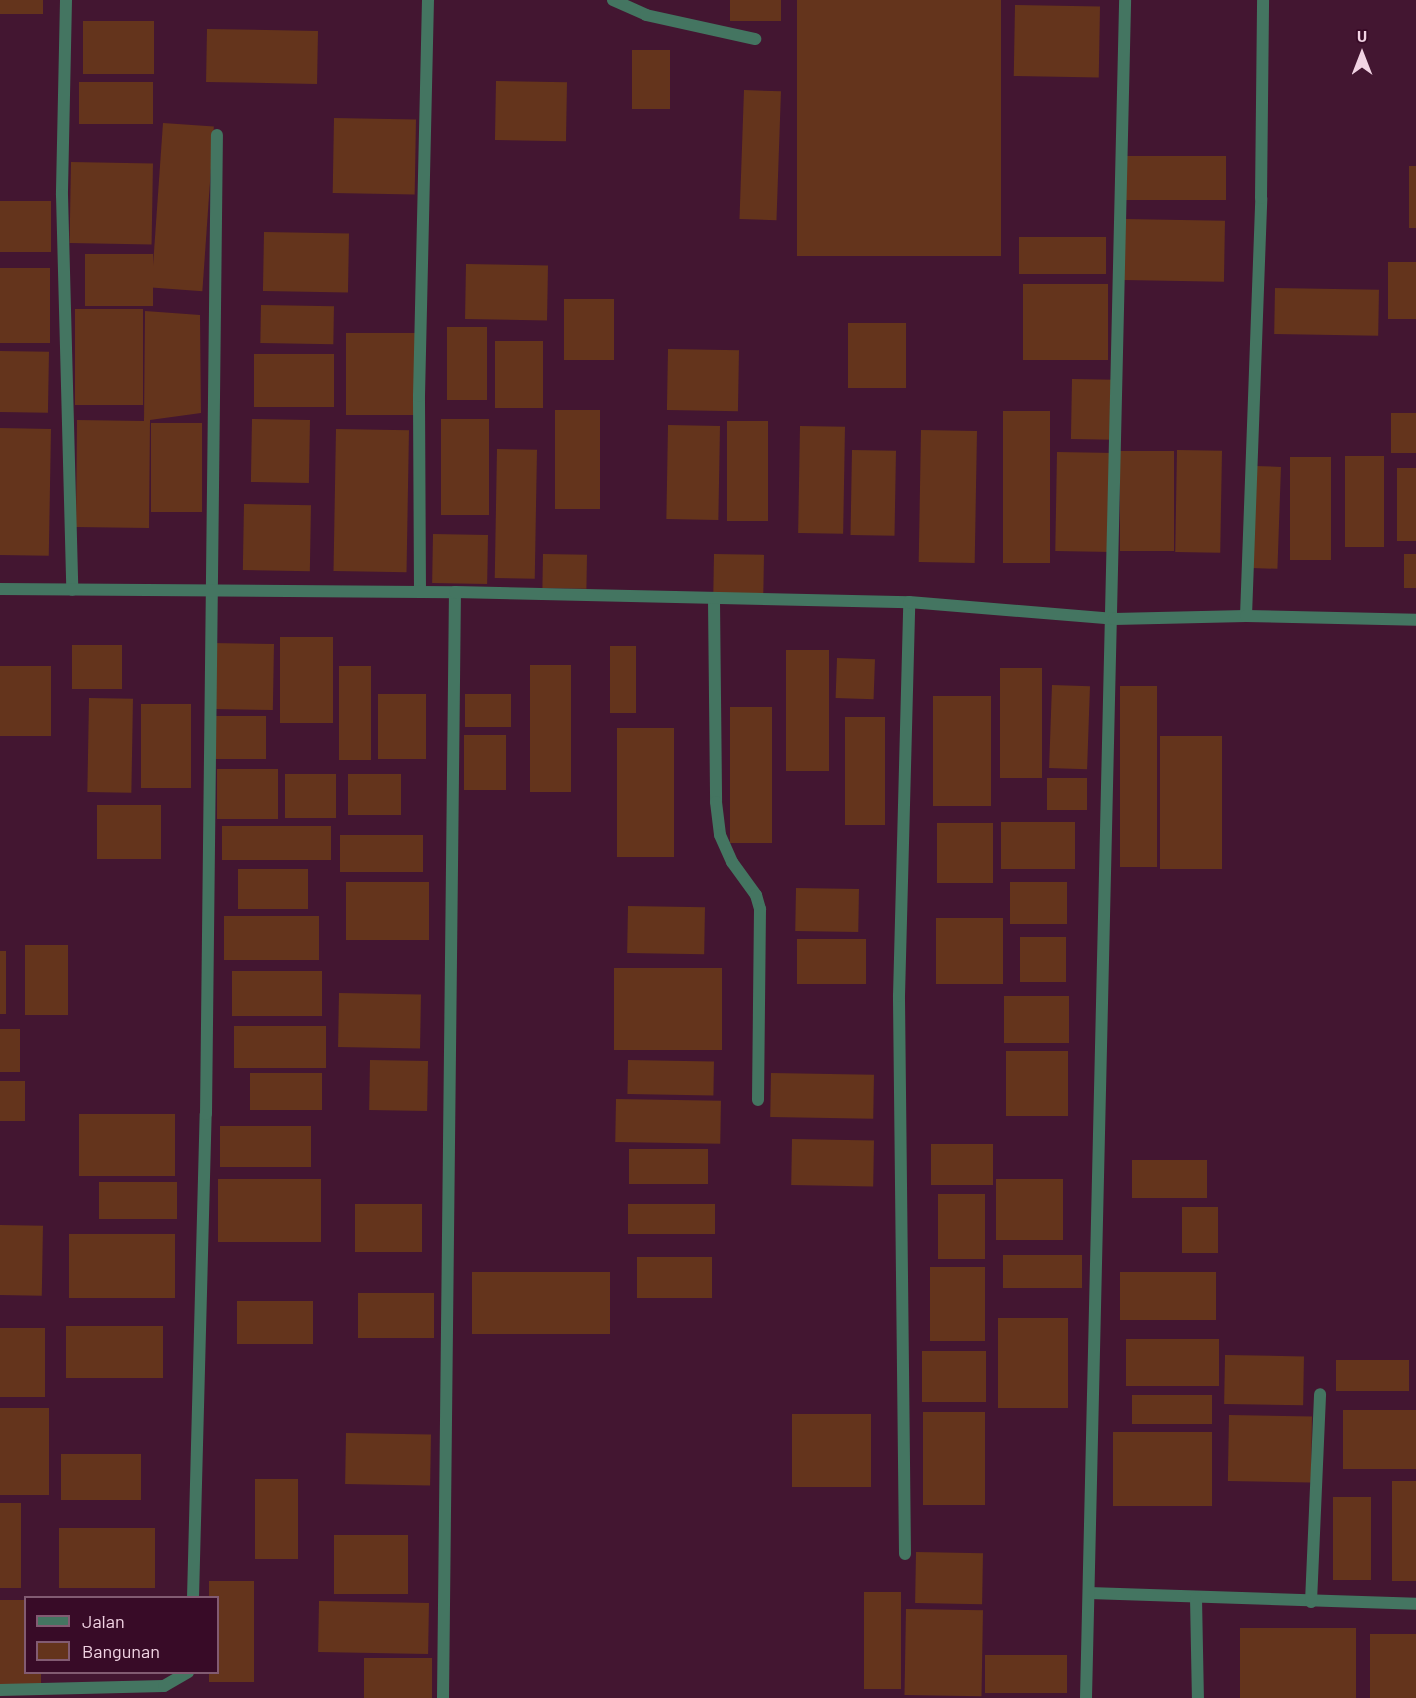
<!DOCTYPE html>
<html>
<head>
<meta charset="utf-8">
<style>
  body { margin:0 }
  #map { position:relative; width:1416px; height:1698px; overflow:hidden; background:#431631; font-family:Barlow,sans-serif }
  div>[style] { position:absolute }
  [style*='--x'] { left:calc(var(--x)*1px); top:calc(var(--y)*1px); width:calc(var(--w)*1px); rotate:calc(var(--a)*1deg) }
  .building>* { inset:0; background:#64341c; transform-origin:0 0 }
  .minor>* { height:12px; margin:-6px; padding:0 6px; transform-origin:6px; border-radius:6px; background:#447561 }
  .tertiary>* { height:12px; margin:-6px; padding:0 6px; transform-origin:6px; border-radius:6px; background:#447561 }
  span { translate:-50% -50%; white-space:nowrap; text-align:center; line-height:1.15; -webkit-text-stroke:4.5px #380b27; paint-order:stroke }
  .legend { position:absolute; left:24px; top:1596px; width:195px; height:78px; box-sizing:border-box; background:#380b27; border:2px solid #825b72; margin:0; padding:8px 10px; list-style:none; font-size:18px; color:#f1d3e3 }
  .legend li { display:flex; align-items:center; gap:12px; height:30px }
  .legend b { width:30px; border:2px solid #825b72 }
  .north { position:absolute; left:1332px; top:24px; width:60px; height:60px; -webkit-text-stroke:4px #380b27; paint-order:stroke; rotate:0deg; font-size:16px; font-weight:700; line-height:24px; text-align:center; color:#f1d3e3 }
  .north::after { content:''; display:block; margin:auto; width:21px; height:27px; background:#f1d3e3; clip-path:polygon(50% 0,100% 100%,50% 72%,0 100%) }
</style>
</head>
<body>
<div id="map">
  <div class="building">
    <i style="left:0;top:0;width:43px;height:14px"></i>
    <i style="left:730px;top:0;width:51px;height:21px"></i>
    <i style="left:797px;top:0;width:204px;height:256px"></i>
    <i style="left:1015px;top:5px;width:85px;height:71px;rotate:1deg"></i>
    <i style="left:83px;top:21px;width:71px;height:53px"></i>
    <i style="left:207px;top:29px;width:111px;height:53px;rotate:1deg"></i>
    <i style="left:632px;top:50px;width:38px;height:59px"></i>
    <i style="left:496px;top:81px;width:71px;height:59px;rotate:1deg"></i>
    <i style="left:79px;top:82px;width:74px;height:42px"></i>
    <i style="left:744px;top:90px;width:37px;height:129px;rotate:2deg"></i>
    <i style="left:334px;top:118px;width:82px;height:75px;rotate:1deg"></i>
    <i style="left:163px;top:123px;width:51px;height:165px;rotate:4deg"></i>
    <i style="left:1125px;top:156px;width:101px;height:44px"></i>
    <i style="left:71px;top:162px;width:82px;height:81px;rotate:1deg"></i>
    <i style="left:1409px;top:166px;width:7px;height:62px"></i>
    <i style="left:0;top:201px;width:51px;height:51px"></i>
    <i style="left:1124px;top:219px;width:101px;height:61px;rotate:1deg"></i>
    <i style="left:264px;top:232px;width:85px;height:59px;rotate:1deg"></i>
    <i style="left:1019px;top:237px;width:87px;height:37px"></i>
    <i style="left:85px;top:254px;width:68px;height:52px"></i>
    <i style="left:1388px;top:262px;width:28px;height:57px"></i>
    <i style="left:466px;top:264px;width:82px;height:55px;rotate:1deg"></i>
    <i style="left:0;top:268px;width:50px;height:75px"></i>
    <i style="left:1023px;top:284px;width:85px;height:76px"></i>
    <i style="left:1275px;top:288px;width:104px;height:46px;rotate:1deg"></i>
    <i style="left:564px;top:299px;width:50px;height:61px"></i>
    <i style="left:261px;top:305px;width:73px;height:38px;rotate:1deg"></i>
    <i style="left:75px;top:309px;width:68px;height:96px"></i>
    <i style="clip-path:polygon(145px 311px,200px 315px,201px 413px,150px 420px,149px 528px,76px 527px,77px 420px,144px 421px)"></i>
    <i style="left:848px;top:323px;width:58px;height:65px"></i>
    <i style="left:447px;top:327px;width:40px;height:73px"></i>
    <i style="left:346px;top:333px;width:71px;height:82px"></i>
    <i style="left:495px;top:341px;width:48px;height:67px"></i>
    <i style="left:668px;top:349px;width:71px;height:61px;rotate:1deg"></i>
    <i style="left:0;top:351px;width:49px;height:61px;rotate:1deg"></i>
    <i style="left:254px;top:354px;width:80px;height:53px"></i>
    <i style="left:1072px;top:379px;width:43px;height:60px;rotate:1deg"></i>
    <i style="left:555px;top:410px;width:45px;height:99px"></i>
    <i style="left:1003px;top:411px;width:47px;height:152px"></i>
    <i style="left:1391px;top:413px;width:25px;height:40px"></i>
    <i style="left:252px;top:419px;width:58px;height:63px;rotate:1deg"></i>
    <i style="left:441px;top:419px;width:48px;height:96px"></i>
    <i style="left:727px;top:421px;width:41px;height:100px"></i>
    <i style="left:151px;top:423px;width:51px;height:89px"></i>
    <i style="left:668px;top:425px;width:52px;height:94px;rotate:1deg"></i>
    <i style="left:800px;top:426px;width:45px;height:107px;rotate:1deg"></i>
    <i style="left:0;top:428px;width:51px;height:127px;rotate:1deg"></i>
    <i style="left:336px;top:429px;width:73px;height:142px;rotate:1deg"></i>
    <i style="left:921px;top:430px;width:56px;height:132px;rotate:1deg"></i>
    <i style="left:497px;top:449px;width:40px;height:129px;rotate:1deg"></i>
    <i style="left:852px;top:450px;width:44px;height:85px;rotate:1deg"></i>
    <i style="left:1177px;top:450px;width:45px;height:102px;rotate:1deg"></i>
    <i style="left:1120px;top:451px;width:54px;height:100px"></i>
    <i style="left:1057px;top:452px;width:57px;height:99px;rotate:1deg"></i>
    <i style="left:1345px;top:456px;width:39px;height:91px"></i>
    <i style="left:1290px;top:457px;width:41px;height:103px"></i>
    <i style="left:1255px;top:466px;width:26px;height:102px;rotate:2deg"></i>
    <i style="left:1397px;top:468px;width:19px;height:73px"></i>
    <i style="left:244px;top:504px;width:67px;height:66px;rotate:1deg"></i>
    <i style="left:433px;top:534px;width:55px;height:49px;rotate:1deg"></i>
    <i style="left:543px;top:554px;width:44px;height:34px;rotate:1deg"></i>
    <i style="left:714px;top:554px;width:50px;height:39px;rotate:1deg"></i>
    <i style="left:1404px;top:554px;width:12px;height:34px"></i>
    <i style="left:280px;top:637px;width:53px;height:86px"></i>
    <i style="left:212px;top:643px;width:62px;height:66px;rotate:1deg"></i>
    <i style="left:72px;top:645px;width:50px;height:44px"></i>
    <i style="left:610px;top:646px;width:26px;height:67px"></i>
    <i style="left:786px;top:650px;width:43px;height:121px"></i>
    <i style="left:837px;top:658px;width:38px;height:40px;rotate:2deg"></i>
    <i style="left:530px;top:665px;width:41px;height:127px"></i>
    <i style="left:0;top:666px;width:51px;height:70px"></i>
    <i style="left:339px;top:666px;width:32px;height:94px"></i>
    <i style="left:1000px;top:668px;width:42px;height:110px"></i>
    <i style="left:1052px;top:685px;width:38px;height:83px;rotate:2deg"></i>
    <i style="left:1120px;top:686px;width:37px;height:181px"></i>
    <i style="left:378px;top:694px;width:48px;height:65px"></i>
    <i style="left:465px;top:694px;width:46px;height:33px"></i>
    <i style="left:933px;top:696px;width:58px;height:110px"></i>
    <i style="left:89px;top:698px;width:44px;height:94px;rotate:1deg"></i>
    <i style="left:141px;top:704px;width:50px;height:84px"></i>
    <i style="left:730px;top:707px;width:42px;height:136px"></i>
    <i style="left:216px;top:716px;width:50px;height:43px"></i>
    <i style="left:845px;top:717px;width:40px;height:108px"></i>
    <i style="left:617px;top:728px;width:57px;height:129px"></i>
    <i style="left:464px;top:735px;width:42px;height:55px"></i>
    <i style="left:1160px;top:736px;width:62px;height:133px"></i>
    <i style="left:217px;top:769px;width:61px;height:50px"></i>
    <i style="left:285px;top:774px;width:51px;height:44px"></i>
    <i style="left:348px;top:774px;width:53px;height:41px"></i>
    <i style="left:1047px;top:778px;width:40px;height:32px"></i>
    <i style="left:97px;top:805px;width:64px;height:54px"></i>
    <i style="left:1001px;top:822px;width:74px;height:47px"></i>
    <i style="left:937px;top:823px;width:56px;height:60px"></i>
    <i style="left:222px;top:826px;width:109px;height:34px"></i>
    <i style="left:340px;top:835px;width:83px;height:37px"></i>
    <i style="left:238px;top:869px;width:70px;height:40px"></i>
    <i style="left:346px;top:882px;width:83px;height:58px"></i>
    <i style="left:1010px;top:882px;width:57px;height:42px"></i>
    <i style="left:796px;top:888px;width:63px;height:43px;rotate:1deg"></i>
    <i style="left:628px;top:906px;width:77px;height:47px;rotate:1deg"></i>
    <i style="left:224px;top:916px;width:95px;height:44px"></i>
    <i style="left:936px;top:918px;width:67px;height:66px"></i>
    <i style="left:1020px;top:937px;width:46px;height:45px"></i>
    <i style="left:797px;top:939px;width:69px;height:45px"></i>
    <i style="left:25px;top:945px;width:43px;height:70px"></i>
    <i style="left:0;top:951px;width:6px;height:63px"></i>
    <i style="left:614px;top:968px;width:108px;height:82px"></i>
    <i style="left:232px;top:971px;width:90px;height:45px"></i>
    <i style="left:339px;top:993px;width:82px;height:54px;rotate:1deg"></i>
    <i style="left:1004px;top:996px;width:65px;height:47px"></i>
    <i style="left:234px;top:1026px;width:92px;height:42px"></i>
    <i style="left:0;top:1029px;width:20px;height:43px"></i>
    <i style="left:1006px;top:1051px;width:62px;height:65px"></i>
    <i style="left:370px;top:1060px;width:58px;height:50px;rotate:1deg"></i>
    <i style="left:628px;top:1060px;width:86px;height:34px;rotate:1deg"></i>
    <i style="left:250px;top:1073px;width:72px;height:37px"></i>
    <i style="left:771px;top:1073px;width:103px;height:44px;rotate:1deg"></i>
    <i style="left:0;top:1081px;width:25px;height:40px"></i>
    <i style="left:616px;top:1099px;width:105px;height:43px;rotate:1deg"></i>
    <i style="left:79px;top:1114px;width:96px;height:62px"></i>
    <i style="left:220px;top:1126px;width:91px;height:41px"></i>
    <i style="left:792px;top:1139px;width:82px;height:46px;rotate:1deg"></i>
    <i style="left:931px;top:1144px;width:62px;height:41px"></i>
    <i style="left:629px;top:1149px;width:79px;height:35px"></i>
    <i style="left:1132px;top:1160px;width:75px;height:38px"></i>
    <i style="left:218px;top:1179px;width:103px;height:63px"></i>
    <i style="left:996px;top:1179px;width:67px;height:61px"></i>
    <i style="left:99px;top:1182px;width:78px;height:37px"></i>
    <i style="left:938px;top:1194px;width:47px;height:65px"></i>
    <i style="left:355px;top:1204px;width:67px;height:48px"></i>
    <i style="left:628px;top:1204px;width:87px;height:30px"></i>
    <i style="left:1182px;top:1207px;width:36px;height:46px"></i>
    <i style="left:0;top:1225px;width:43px;height:70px;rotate:1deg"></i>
    <i style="left:69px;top:1234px;width:106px;height:64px"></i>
    <i style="left:1003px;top:1255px;width:79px;height:33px"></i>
    <i style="left:637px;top:1257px;width:75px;height:41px"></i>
    <i style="left:930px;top:1267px;width:55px;height:74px"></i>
    <i style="left:472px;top:1272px;width:138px;height:62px"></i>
    <i style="left:1120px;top:1272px;width:96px;height:48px"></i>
    <i style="left:358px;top:1293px;width:76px;height:45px"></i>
    <i style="left:237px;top:1301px;width:76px;height:43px"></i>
    <i style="left:998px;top:1318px;width:70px;height:90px"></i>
    <i style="left:66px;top:1326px;width:97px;height:52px"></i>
    <i style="left:0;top:1328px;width:45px;height:69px"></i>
    <i style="left:1126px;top:1339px;width:93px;height:47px"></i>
    <i style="left:922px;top:1351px;width:64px;height:51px"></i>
    <i style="left:1225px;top:1355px;width:79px;height:49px;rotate:1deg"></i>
    <i style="left:1336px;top:1360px;width:73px;height:31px"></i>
    <i style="left:1132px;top:1395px;width:80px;height:29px"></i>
    <i style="left:0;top:1408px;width:49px;height:87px"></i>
    <i style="left:1343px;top:1410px;width:73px;height:59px"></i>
    <i style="left:923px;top:1412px;width:62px;height:93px"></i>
    <i style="left:792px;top:1414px;width:79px;height:73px"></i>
    <i style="left:1229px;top:1415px;width:83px;height:66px;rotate:1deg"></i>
    <i style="left:1113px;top:1432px;width:99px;height:74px"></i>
    <i style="left:346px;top:1433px;width:85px;height:51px;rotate:1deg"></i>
    <i style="left:61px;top:1454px;width:80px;height:46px"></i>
    <i style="left:255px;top:1479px;width:43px;height:80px"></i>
    <i style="left:1392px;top:1481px;width:24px;height:100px"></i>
    <i style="left:1333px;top:1497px;width:38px;height:83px"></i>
    <i style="left:0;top:1503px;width:21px;height:85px"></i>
    <i style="left:59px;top:1528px;width:96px;height:60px"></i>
    <i style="left:334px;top:1535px;width:74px;height:59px"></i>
    <i style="left:916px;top:1552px;width:67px;height:51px;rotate:1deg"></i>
    <i style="clip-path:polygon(209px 1581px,254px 1581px,254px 1682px,209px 1682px,209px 1672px,218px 1672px,218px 1598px,209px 1598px)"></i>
    <i style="left:864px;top:1592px;width:37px;height:97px"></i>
    <i style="clip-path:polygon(0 1600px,26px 1600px,26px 1672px,41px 1672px,41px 1687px,0 1687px)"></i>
    <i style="left:319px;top:1601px;width:110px;height:51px;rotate:1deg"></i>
    <i style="left:906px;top:1609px;width:77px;height:86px;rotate:1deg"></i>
    <i style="left:1240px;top:1628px;width:116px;height:70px"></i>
    <i style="left:1370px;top:1634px;width:46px;height:64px"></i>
    <i style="left:985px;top:1655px;width:82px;height:38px"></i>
    <i style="left:364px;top:1658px;width:68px;height:40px"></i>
  </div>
  <div class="minor">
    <i style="--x:66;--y:0;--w:195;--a:91.2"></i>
    <i style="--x:62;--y:195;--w:395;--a:88.5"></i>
    <i style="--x:613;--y:0;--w:36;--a:24"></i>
    <i style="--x:646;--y:15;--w:112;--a:12.4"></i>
    <i style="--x:420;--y:592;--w:196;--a:-90.3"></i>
    <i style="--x:419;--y:396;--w:396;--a:-88.7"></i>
    <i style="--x:714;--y:601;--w:201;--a:89.4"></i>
    <i style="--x:716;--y:802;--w:33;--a:83"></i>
    <i style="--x:720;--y:835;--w:30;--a:66"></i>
    <i style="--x:732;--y:862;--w:41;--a:54"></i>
    <i style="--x:756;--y:895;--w:15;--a:74"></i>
    <i style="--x:760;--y:909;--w:191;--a:90.6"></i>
    <i style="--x:1246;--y:616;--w:418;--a:-87.9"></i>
    <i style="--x:1261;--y:198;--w:198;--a:-89.4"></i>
    <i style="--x:905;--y:1554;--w:558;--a:-90.62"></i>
    <i style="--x:899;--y:996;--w:394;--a:-88.5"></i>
    <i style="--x:1089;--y:1593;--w:327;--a:1.9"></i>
    <i style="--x:193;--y:1598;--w:484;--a:-88.5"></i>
    <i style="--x:206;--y:1114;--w:979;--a:-89.36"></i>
    <i style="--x:1196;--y:1598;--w:100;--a:88.9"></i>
    <i style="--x:1311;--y:1602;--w:208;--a:-87.5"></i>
    <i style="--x:0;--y:1690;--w:164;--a:-1.4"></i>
    <i style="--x:164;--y:1686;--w:28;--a:-30"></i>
    <i style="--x:443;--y:1698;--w:1106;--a:-89.38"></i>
    <i style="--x:1086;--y:1698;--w:1698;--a:-88.68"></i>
  </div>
  <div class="tertiary">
    <i style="--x:0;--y:589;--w:455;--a:0.4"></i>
    <i style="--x:455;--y:592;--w:454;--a:1.3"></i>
    <i style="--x:909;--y:602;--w:206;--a:4.7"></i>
    <i style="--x:1114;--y:619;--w:132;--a:-1.3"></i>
    <i style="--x:1246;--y:616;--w:170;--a:1.3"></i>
  </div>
  <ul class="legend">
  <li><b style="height:8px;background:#447561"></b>Jalan</li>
  <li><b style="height:16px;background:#64341c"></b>Bangunan</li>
  </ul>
  <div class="north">U</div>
</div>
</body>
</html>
